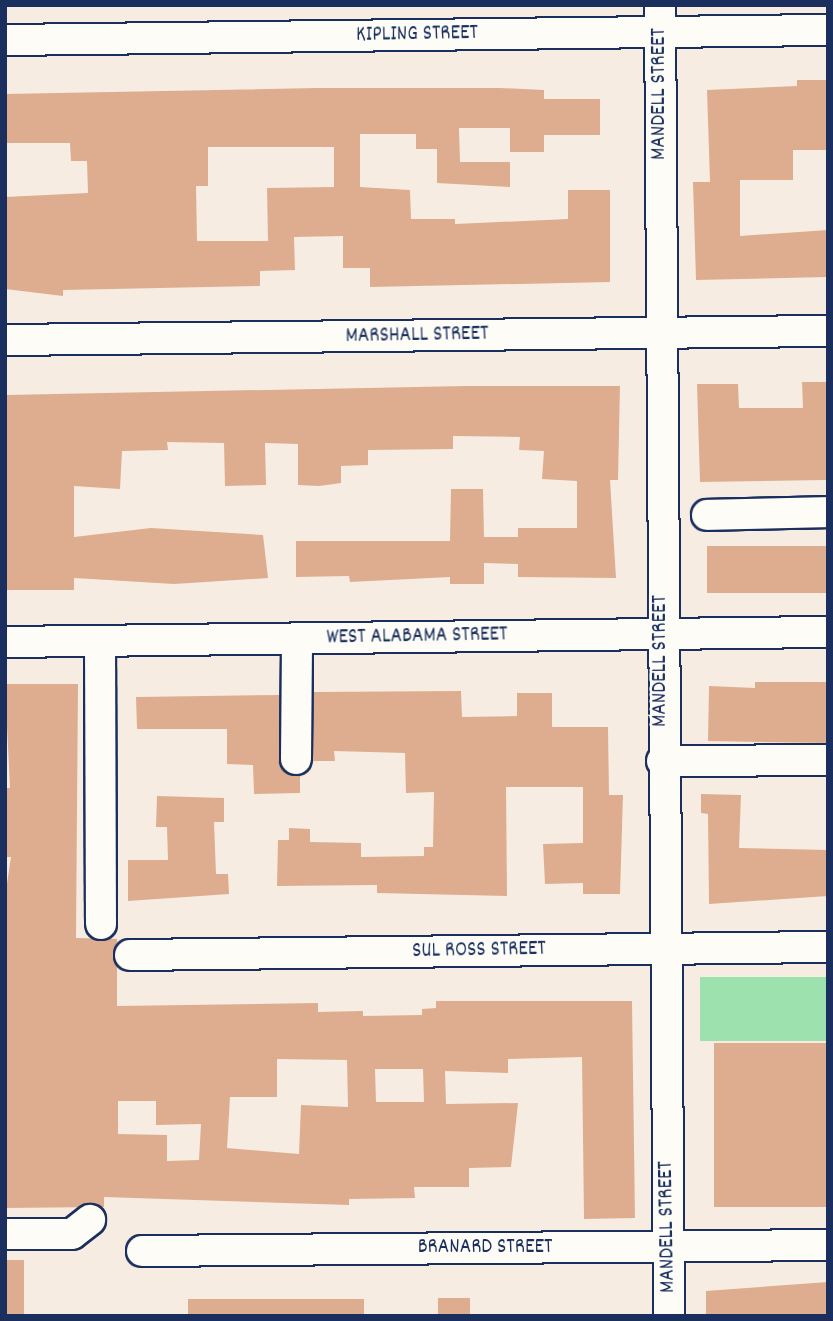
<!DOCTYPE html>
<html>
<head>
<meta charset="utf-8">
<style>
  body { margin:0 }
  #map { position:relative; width:833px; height:1321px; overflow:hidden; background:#f7ece2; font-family:Dekko,sans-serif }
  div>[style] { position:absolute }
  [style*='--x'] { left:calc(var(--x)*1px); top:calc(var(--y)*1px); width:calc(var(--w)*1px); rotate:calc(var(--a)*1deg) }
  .green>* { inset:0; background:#9de2ae; transform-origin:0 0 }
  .building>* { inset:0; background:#dead90; transform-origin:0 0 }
  .roads { filter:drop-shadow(2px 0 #1b2f5e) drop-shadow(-2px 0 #1b2f5e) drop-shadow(0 2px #1b2f5e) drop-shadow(0 -2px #1b2f5e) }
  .minor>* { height:30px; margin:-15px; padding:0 15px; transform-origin:15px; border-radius:15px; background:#fdfcf7 }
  span { translate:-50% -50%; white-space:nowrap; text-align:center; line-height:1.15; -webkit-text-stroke:5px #fdfcf7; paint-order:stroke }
  .street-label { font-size:21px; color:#1b2f5e }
  .frame { position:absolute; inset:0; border:7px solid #1b2f5e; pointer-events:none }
</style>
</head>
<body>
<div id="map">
  <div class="green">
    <i style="left:828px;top:977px;width:64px;height:128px;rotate:90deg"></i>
  </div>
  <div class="building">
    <i style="clip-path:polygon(797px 80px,828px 80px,828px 150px,793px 150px,793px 180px,740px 180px,740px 236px,828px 230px,828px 277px,696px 280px,693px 182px,710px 182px,707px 90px,797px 86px)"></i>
    <i style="clip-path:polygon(evenodd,317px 88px,500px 88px,544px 90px,544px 99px,600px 99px,600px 135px,544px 135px,544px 152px,510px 152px,510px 128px,459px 128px,460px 162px,510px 162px,510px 187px,437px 183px,437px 149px,416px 149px,416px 134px,360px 134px,360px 187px,410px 190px,411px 219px,455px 219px,455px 224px,568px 219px,568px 190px,610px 190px,610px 282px,370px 287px,370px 268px,343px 268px,343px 236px,294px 237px,295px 270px,260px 271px,260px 286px,63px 290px,63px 296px,5px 289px,5px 197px,88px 193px,87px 161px,71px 161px,70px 143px,5px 143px,5px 94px,317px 88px,208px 147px,334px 147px,334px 187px,267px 188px,268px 241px,197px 241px,196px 186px,208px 186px,208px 147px)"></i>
    <i style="clip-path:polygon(802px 382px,828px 382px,826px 480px,700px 482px,697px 384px,738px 384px,739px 408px,803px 408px)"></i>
    <i style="clip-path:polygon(466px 386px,620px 386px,618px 480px,610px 480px,616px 578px,518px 577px,518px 564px,484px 563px,484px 584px,450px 584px,450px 577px,350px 582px,349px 576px,296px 577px,296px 541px,450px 541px,451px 489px,483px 489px,484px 537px,518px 537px,518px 528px,577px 528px,577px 481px,542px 479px,544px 451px,519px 450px,520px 437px,453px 436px,453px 449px,368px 450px,368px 465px,341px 466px,341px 483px,319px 486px,298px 485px,298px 444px,265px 443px,266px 485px,225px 486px,224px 443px,167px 442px,168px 450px,122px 451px,120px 489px,74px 486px,74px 537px,151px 528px,263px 535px,268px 578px,174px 584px,74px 578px,74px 590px,5px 590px,5px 395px)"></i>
    <i style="left:828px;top:546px;width:47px;height:121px;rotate:90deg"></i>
    <i style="clip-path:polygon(755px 682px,828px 682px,828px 743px,708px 741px,709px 686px,755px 688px)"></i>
    <i style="clip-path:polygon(evenodd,5px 684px,78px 684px,76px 938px,117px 939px,117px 1006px,318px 1003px,318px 1012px,363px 1011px,363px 1016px,422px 1015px,422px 1009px,436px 1008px,436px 1001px,632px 1001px,635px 1218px,584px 1219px,582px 1057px,508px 1059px,508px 1073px,445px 1071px,446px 1104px,518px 1103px,511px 1167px,469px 1168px,469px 1187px,414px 1187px,415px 1198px,349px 1199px,349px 1205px,104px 1197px,104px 1207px,5px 1208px,5px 897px,11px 857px,5px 857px,5px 788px,10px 788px,5px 684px,277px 1059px,347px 1060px,348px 1107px,301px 1105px,299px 1154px,227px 1148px,230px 1097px,277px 1097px,277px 1059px,5px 684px,375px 1069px,423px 1069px,424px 1102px,376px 1102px,375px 1069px,5px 684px,118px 1101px,156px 1101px,156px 1125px,201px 1124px,199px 1160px,167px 1161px,167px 1135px,118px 1134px,118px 1101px)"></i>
    <i style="clip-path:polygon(461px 691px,462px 717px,517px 716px,517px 693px,552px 693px,552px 727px,608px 727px,609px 795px,623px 795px,620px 894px,583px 894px,583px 883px,545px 884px,543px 844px,583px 843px,583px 787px,506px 787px,507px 896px,377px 893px,377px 885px,277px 886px,278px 840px,289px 840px,289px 828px,310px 829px,310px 842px,361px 843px,361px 857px,424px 856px,424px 847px,433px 847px,434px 792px,406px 793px,405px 753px,334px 751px,335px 761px,313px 761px,314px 692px)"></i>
    <i style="clip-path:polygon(279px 695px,279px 760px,287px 774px,300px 776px,300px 793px,254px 794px,253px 765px,227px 764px,227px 729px,137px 729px,136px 697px)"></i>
    <i style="clip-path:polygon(701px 794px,741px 795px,739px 848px,828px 850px,828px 896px,709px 904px,708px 814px,701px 813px)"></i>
    <i style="clip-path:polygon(157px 796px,224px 798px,224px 822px,214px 822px,216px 874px,228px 874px,229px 894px,128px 901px,128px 860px,168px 860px,167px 827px,156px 827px)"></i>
    <i style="left:828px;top:1043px;width:164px;height:114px;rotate:90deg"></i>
    <i style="left:5px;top:1260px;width:19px;height:56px"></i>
    <i style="clip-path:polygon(828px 1282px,828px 1316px,706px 1316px,706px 1291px)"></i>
    <i style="left:438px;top:1298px;width:32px;height:18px"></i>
    <i style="left:364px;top:1299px;width:17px;height:176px;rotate:90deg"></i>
  </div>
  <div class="roads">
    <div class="minor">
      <i style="--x:660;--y:5;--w:1311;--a:89.61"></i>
      <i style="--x:5;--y:40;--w:823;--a:-0.7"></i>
      <i style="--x:5;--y:340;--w:823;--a:-0.63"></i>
      <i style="--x:707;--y:515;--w:121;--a:-1.4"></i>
      <i style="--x:100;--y:641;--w:283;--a:89.8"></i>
      <i style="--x:5;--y:642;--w:823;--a:-0.7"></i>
      <i style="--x:296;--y:759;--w:120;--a:-89.5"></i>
      <i style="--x:662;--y:761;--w:166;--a:-0.3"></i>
      <i style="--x:130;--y:955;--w:698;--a:-0.66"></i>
      <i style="--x:5;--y:1234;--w:67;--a:0"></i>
      <i style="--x:72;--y:1234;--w:23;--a:-38"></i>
      <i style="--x:142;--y:1251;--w:686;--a:-0.5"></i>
    </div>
  </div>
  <div class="street-label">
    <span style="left:417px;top:35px;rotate:-1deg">KIPLING STREET</span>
    <span style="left:660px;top:94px;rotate:-90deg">MANDELL STREET</span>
    <span style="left:417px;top:336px;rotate:-1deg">MARSHALL STREET</span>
    <span style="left:417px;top:637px;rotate:-1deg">WEST ALABAMA STREET</span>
    <span style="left:661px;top:661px;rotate:-90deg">MANDELL STREET</span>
    <span style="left:479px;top:951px;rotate:-1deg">SUL ROSS STREET</span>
    <span style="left:668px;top:1227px;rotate:-91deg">MANDELL STREET</span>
    <span style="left:485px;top:1248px">BRANARD STREET</span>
  </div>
  <div class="frame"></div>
</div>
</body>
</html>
